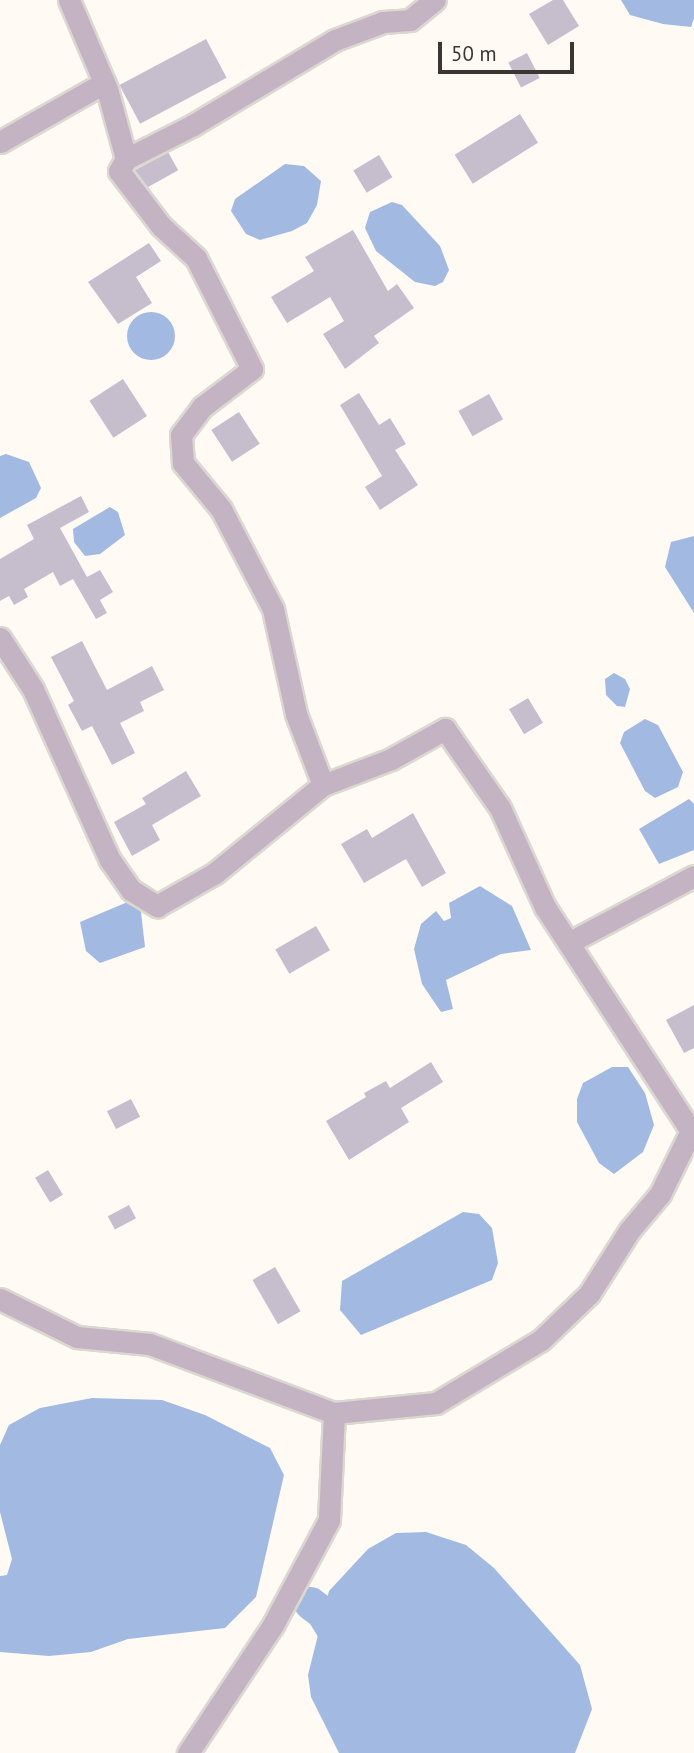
<!DOCTYPE html>
<html>
<head>
<meta charset="utf-8">
<style>
  body { margin:0 }
  #map { position:relative; width:694px; height:1753px; overflow:hidden; background:#fffaf4; font-family:"PT Sans",sans-serif }
  div>[style] { position:absolute }
  [style*='--x'] { left:calc(var(--x)*1px); top:calc(var(--y)*1px); width:calc(var(--w)*1px); rotate:calc(var(--a)*1deg) }
  .water>* { inset:0; background:#a2bae1 }
  .round { border-radius:50% }
  .river>* { height:33px; margin:-16.5px; padding:0 16.5px; transform-origin:16.5px; border-radius:16.5px; background:#a2bae1 }
  .building>* { inset:0; background:#c7becd; transform-origin:0 0 }
  .roads { filter:drop-shadow(2px 0 #dcd7d1) drop-shadow(-2px 0 #dcd7d1) drop-shadow(0 2px #dcd7d1) drop-shadow(0 -2px #dcd7d1) }
  .minor>* { height:21px; margin:-10.5px; padding:0 10.5px; transform-origin:10.5px; border-radius:10.5px; background:#c4b3c2 }
  span { translate:-50% -50%; white-space:nowrap; text-align:center; line-height:1.15; -webkit-text-stroke:7px #fffaf4; paint-order:stroke }
  .scale { position:absolute; left:438px; top:42px; width:136px; height:32px; box-sizing:border-box; border:4px solid #3b3631; border-top:0; padding-left:9px; font-size:21px; line-height:24px; white-space:nowrap; color:#3b3631; -webkit-text-stroke:5px #fffaf4; paint-order:stroke }
</style>
</head>
<body>
<div id="map">
  <div class="water">
    <i style="clip-path:polygon(621px 0,694px 0,694px 18px,691px 27px,663px 24px,630px 15px)"></i>
    <i style="clip-path:polygon(285px 164px,304px 166px,321px 181px,317px 205px,307px 223px,292px 231px,260px 240px,246px 234px,231px 211px,235px 199px)"></i>
    <i style="clip-path:polygon(392px 202px,402px 205px,440px 246px,449px 270px,443px 282px,435px 286px,415px 282px,376px 251px,365px 228px,370px 212px)"></i>
    <i class="round" style="left:127px;top:312px;width:48px;height:48px"></i>
    <i style="clip-path:polygon(6px 454px,29px 462px,41px 488px,36px 498px,0 518px,0 456px)"></i>
    <i style="clip-path:polygon(110px 507px,118px 512px,125px 535px,100px 554px,85px 556px,74px 542px,73px 529px)"></i>
    <i style="clip-path:polygon(694px 536px,694px 613px,665px 567px,671px 542px)"></i>
    <i style="clip-path:polygon(614px 673px,625px 679px,630px 689px,625px 707px,617px 706px,606px 695px,605px 679px)"></i>
    <i style="clip-path:polygon(645px 719px,658px 725px,683px 772px,678px 787px,655px 798px,645px 791px,620px 743px,624px 732px)"></i>
    <i style="clip-path:polygon(689px 799px,694px 804px,694px 850px,659px 864px,639px 829px)"></i>
    <i style="clip-path:polygon(480px 886px,512px 906px,531px 950px,501px 954px,446px 980px,453px 1009px,441px 1012px,422px 984px,414px 949px,421px 924px,436px 911px,444px 921px,451px 918px,449px 903px)"></i>
    <i style="clip-path:polygon(130px 901px,141px 912px,145px 947px,100px 963px,86px 951px,80px 922px)"></i>
    <i style="clip-path:polygon(612px 1067px,628px 1067px,645px 1093px,654px 1125px,643px 1152px,614px 1174px,599px 1163px,577px 1122px,577px 1099px,583px 1083px)"></i>
    <i style="clip-path:polygon(463px 1212px,479px 1214px,492px 1228px,498px 1263px,492px 1280px,361px 1335px,340px 1310px,342px 1281px)"></i>
    <i style="clip-path:polygon(92px 1398px,162px 1400px,205px 1415px,270px 1448px,284px 1475px,256px 1597px,225px 1628px,128px 1639px,91px 1652px,49px 1656px,0 1652px,0 1576px,7px 1575px,12px 1559px,0 1512px,0 1445px,9px 1425px,40px 1408px)"></i>
    <i style="clip-path:polygon(426px 1532px,466px 1545px,494px 1568px,580px 1665px,592px 1709px,575px 1753px,339px 1753px,311px 1697px,308px 1675px,329px 1591px,368px 1549px,396px 1533px)"></i>
  </div>
  <div class="river">
    <i style="--x:310;--y:1603;--w:15;--a:37"></i>
    <i style="--x:322;--y:1612;--w:46;--a:58.4"></i>
  </div>
  <div class="building">
    <i style="clip-path:polygon(553px 0,563px 0,579px 26px,548px 45px,529px 14px)"></i>
    <i style="left:206px;top:39px;width:44px;height:98px;rotate:62deg"></i>
    <i style="left:527px;top:53px;width:28px;height:21px;rotate:63deg"></i>
    <i style="left:520px;top:114px;width:34px;height:77px;rotate:58deg"></i>
    <i style="left:168px;top:152px;width:21px;height:38px;rotate:61deg"></i>
    <i style="left:379px;top:155px;width:26px;height:30px;rotate:59deg"></i>
    <i style="clip-path:polygon(353px 230px,388px 291px,397px 284px,414px 308px,374px 336px,379px 343px,345px 369px,323px 334px,344px 321px,330px 297px,287px 323px,271px 297px,314px 271px,305px 257px)"></i>
    <i style="clip-path:polygon(149px 243px,161px 261px,136px 277px,152px 303px,118px 324px,88px 282px)"></i>
    <i style="left:123px;top:379px;width:44px;height:40px;rotate:57deg"></i>
    <i style="clip-path:polygon(359px 393px,379px 425px,390px 418px,406px 444px,395px 450px,418px 485px,380px 510px,365px 487px,382px 476px,340px 405px)"></i>
    <i style="left:489px;top:394px;width:29px;height:35px;rotate:61deg"></i>
    <i style="left:239px;top:412px;width:38px;height:33px;rotate:57deg"></i>
    <i style="clip-path:polygon(81px 496px,89px 512px,60px 528px,87px 577px,100px 570px,113px 592px,100px 600px,107px 613px,96px 619px,73px 579px,60px 586px,53px 572px,24px 589px,28px 597px,14px 605px,9px 596px,0 601px,0 559px,34px 539px,27px 525px)"></i>
    <i style="clip-path:polygon(82px 641px,107px 690px,152px 666px,164px 690px,140px 702px,144px 711px,120px 723px,135px 753px,112px 765px,92px 726px,82px 731px,68px 705px,74px 701px,51px 657px)"></i>
    <i style="left:528px;top:698px;width:29px;height:22px;rotate:59deg"></i>
    <i style="clip-path:polygon(186px 771px,201px 796px,152px 825px,160px 840px,132px 856px,114px 822px,146px 804px,142px 798px)"></i>
    <i style="clip-path:polygon(413px 813px,446px 873px,422px 887px,406px 859px,364px 883px,341px 844px,367px 829px,372px 838px)"></i>
    <i style="left:316px;top:926px;width:28px;height:47px;rotate:60deg"></i>
    <i style="clip-path:polygon(694px 1005px,694px 1048px,684px 1053px,666px 1020px)"></i>
    <i style="clip-path:polygon(431px 1062px,443px 1082px,401px 1108px,409px 1122px,349px 1160px,326px 1121px,366px 1097px,364px 1093px,386px 1081px,390px 1088px)"></i>
    <i style="left:131px;top:1099px;width:20px;height:27px;rotate:63deg"></i>
    <i style="left:48px;top:1170px;width:29px;height:15px;rotate:59deg"></i>
    <i style="left:129px;top:1205px;width:15px;height:24px;rotate:62deg"></i>
    <i style="left:275px;top:1267px;width:51px;height:26px;rotate:60deg"></i>
  </div>
  <div class="roads">
    <div class="minor">
      <i style="--x:69;--y:0;--w:97;--a:66.9"></i>
      <i style="--x:107;--y:89;--w:73;--a:74.8"></i>
      <i style="--x:126;--y:159;--w:75;--a:-26.9"></i>
      <i style="--x:193;--y:125;--w:165;--a:-30.9"></i>
      <i style="--x:335;--y:40;--w:51;--a:-20.6"></i>
      <i style="--x:383;--y:22;--w:27;--a:-4"></i>
      <i style="--x:410;--y:20;--w:32;--a:-39"></i>
      <i style="--x:0;--y:142;--w:120;--a:-29.6"></i>
      <i style="--x:126;--y:159;--w:14;--a:120"></i>
      <i style="--x:119;--y:171;--w:69;--a:52.6"></i>
      <i style="--x:161;--y:226;--w:47;--a:42.4"></i>
      <i style="--x:196;--y:258;--w:124;--a:63.2"></i>
      <i style="--x:252;--y:369;--w:63;--a:142.8"></i>
      <i style="--x:202;--y:407;--w:35;--a:127"></i>
      <i style="--x:181;--y:435;--w:28;--a:86"></i>
      <i style="--x:183;--y:463;--w:60;--a:50.4"></i>
      <i style="--x:221;--y:509;--w:113;--a:62.5"></i>
      <i style="--x:273;--y:609;--w:107;--a:77.6"></i>
      <i style="--x:296;--y:714;--w:76;--a:69.2"></i>
      <i style="--x:323;--y:785;--w:73;--a:-20.9"></i>
      <i style="--x:391;--y:759;--w:62;--a:-29.1"></i>
      <i style="--x:445;--y:729;--w:96;--a:55.2"></i>
      <i style="--x:500;--y:808;--w:109;--a:65.6"></i>
      <i style="--x:545;--y:907;--w:267;--a:56.9"></i>
      <i style="--x:691;--y:1131;--w:70;--a:116.2"></i>
      <i style="--x:660;--y:1194;--w:48;--a:130"></i>
      <i style="--x:629;--y:1231;--w:75;--a:122.4"></i>
      <i style="--x:589;--y:1294;--w:66;--a:136.2"></i>
      <i style="--x:541;--y:1340;--w:122;--a:149"></i>
      <i style="--x:436;--y:1403;--w:102;--a:174.4"></i>
      <i style="--x:0;--y:638;--w:61;--a:57.1"></i>
      <i style="--x:33;--y:689;--w:188;--a:65.8"></i>
      <i style="--x:110;--y:860;--w:37;--a:55"></i>
      <i style="--x:131;--y:890;--w:31;--a:32"></i>
      <i style="--x:157;--y:906;--w:67;--a:-29.6"></i>
      <i style="--x:215;--y:873;--w:139;--a:-39.2"></i>
      <i style="--x:570;--y:942;--w:140;--a:-28"></i>
      <i style="--x:0;--y:1299;--w:86;--a:26.3"></i>
      <i style="--x:77;--y:1337;--w:73;--a:5.5"></i>
      <i style="--x:150;--y:1344;--w:197;--a:20.6"></i>
      <i style="--x:334;--y:1413;--w:107;--a:92.7"></i>
      <i style="--x:329;--y:1520;--w:119;--a:118.1"></i>
      <i style="--x:273;--y:1625;--w:154;--a:123.6"></i>
    </div>
  </div>
  <div class="scale">50 m</div>
</div>
</body>
</html>
